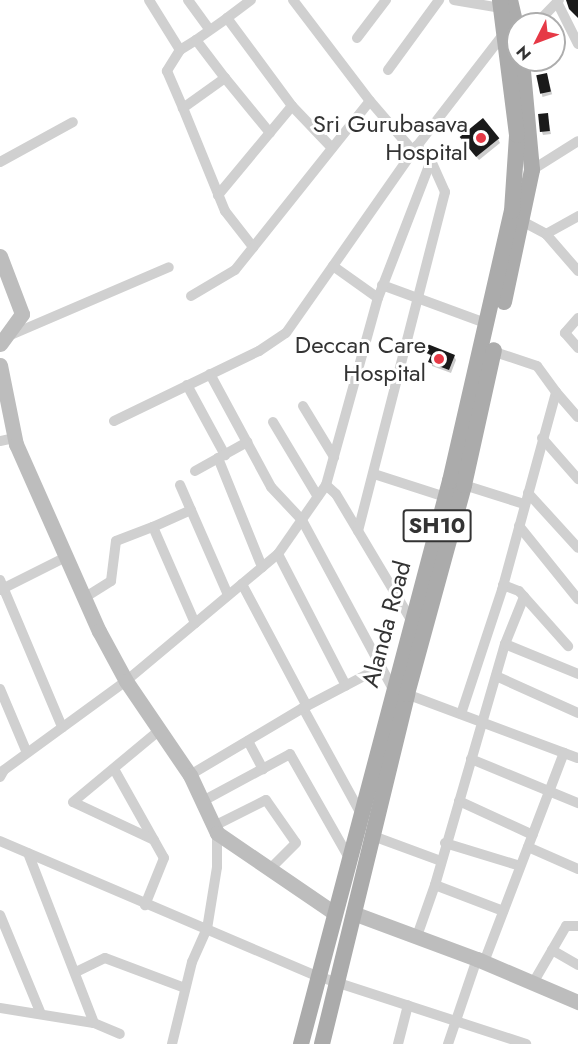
<!DOCTYPE html>
<html>
<head>
<meta charset="utf-8">
<style>
  body { margin:0 }
  #map { position:relative; width:578px; height:1044px; overflow:hidden; background:#fff; font-family:Jost,sans-serif }
  div>[style] { position:absolute }
  [style*='--x'] { left:calc(var(--x)*1px); top:calc(var(--y)*1px); width:calc(var(--w)*1px); rotate:calc(var(--a)*1deg) }
  .shadow>* { inset:0; background:#0003; transform-origin:0 0 }
  .building>* { inset:0; background:#1a1a1a; transform-origin:0 0 }
  .street>* { height:10px; margin:-5px; padding:0 5px; transform-origin:5px; border-radius:5px; background:#d0d0d0 }
  .secondary>* { height:15px; margin:-7.5px; padding:0 7.5px; transform-origin:7.5px; border-radius:7.5px; background:#bdbdbd }
  .primary>* { height:16px; margin:-8px; padding:0 8px; transform-origin:8px; border-radius:8px; background:#ababab }
  .dots>* { width:16px; height:16px; translate:-50% -50%; box-sizing:border-box; border:3px solid #fff; border-radius:50% }
  span { translate:-50% -50%; white-space:nowrap; text-align:center; line-height:1.15; -webkit-text-stroke:6px #fff; paint-order:stroke }
  .shield-label span { padding:2px 4px; background:#fff; border:2px solid; border-radius:4px; -webkit-text-stroke-width:0 }
  .shield-label { font-size:22px; color:#333; font-weight:700 }
  .poi-label { font-size:24px; color:#333 }
  .right { translate:-100% -50%; text-align:right }
  .street-label { font-size:24px; color:#333 }
  .north { position:absolute; left:506px; top:12px; width:60px; height:60px; box-sizing:border-box; background:#fff; border:2px solid #adadad; border-radius:50%; rotate:228deg; font-size:16px; font-weight:700; line-height:24px; text-align:center; color:#333 }
  .north::after { content:''; display:block; margin:auto; width:21px; height:27px; background:#e63946; clip-path:polygon(50% 0,100% 100%,50% 72%,0 100%) }
</style>
</head>
<body>
<div id="map">
  <div class="shadow">
    <i style="left:547px;top:75px;width:20px;height:10px;rotate:75deg"></i>
    <i style="clip-path:polygon(547px 114px,551px 134px,543px 135px,542px 132px)"></i>
    <i style="clip-path:polygon(498px 139px,500px 143px,479px 160px,464px 142px)"></i>
    <i style="clip-path:polygon(424px 351px,454px 356px,456px 360px,451px 373px,432px 366px,432px 357px)"></i>
  </div>
  <div class="building">
    <i style="clip-path:polygon(566px 0,578px 0,578px 18px,569px 9px)"></i>
    <i style="left:547px;top:73px;width:19px;height:11px;rotate:78deg"></i>
    <i style="left:548px;top:113px;width:18px;height:10px;rotate:84deg"></i>
    <i style="left:483px;top:118px;width:26px;height:30px;rotate:51deg"></i>
    <i style="clip-path:polygon(425px 343px,455px 355px,449px 370px,428px 362px,431px 355px,422px 351px)"></i>
  </div>
  <div class="street">
    <i style="--x:149;--y:0;--w:59;--a:58.2"></i>
    <i style="--x:180;--y:50;--w:19;--a:-32"></i>
    <i style="--x:196;--y:40;--w:48;--a:52.7"></i>
    <i style="--x:225;--y:78;--w:52;--a:144.5"></i>
    <i style="--x:183;--y:108;--w:111;--a:67.8"></i>
    <i style="--x:225;--y:211;--w:46;--a:52.1"></i>
    <i style="--x:188;--y:0;--w:36;--a:54"></i>
    <i style="--x:293;--y:0;--w:127;--a:52.7"></i>
    <i style="--x:454;--y:0;--w:48;--a:9.7"></i>
    <i style="--x:557;--y:2;--w:47;--a:63.4"></i>
    <i style="--x:227;--y:18;--w:30;--a:-37"></i>
    <i style="--x:536;--y:24;--w:33;--a:-46"></i>
    <i style="--x:357;--y:38;--w:48;--a:-52.7"></i>
    <i style="--x:196;--y:40;--w:38;--a:-35"></i>
    <i style="--x:227;--y:18;--w:109;--a:53.5"></i>
    <i style="--x:292;--y:106;--w:116;--a:129.7"></i>
    <i style="--x:180;--y:50;--w:25;--a:122"></i>
    <i style="--x:167;--y:71;--w:40;--a:66.6"></i>
    <i style="--x:509;--y:53;--w:13;--a:-48"></i>
    <i style="--x:388;--y:70;--w:87;--a:-53.9"></i>
    <i style="--x:225;--y:78;--w:71;--a:50.7"></i>
    <i style="--x:292;--y:106;--w:58;--a:46.4"></i>
    <i style="--x:0;--y:162;--w:83;--a:-28.7"></i>
    <i style="--x:532;--y:170;--w:54;--a:-32.2"></i>
    <i style="--x:518;--y:219;--w:32;--a:28"></i>
    <i style="--x:546;--y:234;--w:49;--a:49.1"></i>
    <i style="--x:546;--y:234;--w:37;--a:-29"></i>
    <i style="--x:333;--y:266;--w:55;--a:35.4"></i>
    <i style="--x:382;--y:285;--w:113;--a:20.2"></i>
    <i style="--x:191;--y:296;--w:51;--a:-30.6"></i>
    <i style="--x:235;--y:270;--w:216;--a:-51.4"></i>
    <i style="--x:370;--y:101;--w:66;--a:49.3"></i>
    <i style="--x:578;--y:318;--w:20;--a:131"></i>
    <i style="--x:565;--y:333;--w:20;--a:49"></i>
    <i style="--x:6;--y:337;--w:177;--a:-23.2"></i>
    <i style="--x:210;--y:374;--w:128;--a:61.6"></i>
    <i style="--x:271;--y:487;--w:45;--a:46.8"></i>
    <i style="--x:302;--y:520;--w:192;--a:61.7"></i>
    <i style="--x:393;--y:689;--w:197;--a:20.5"></i>
    <i style="--x:187;--y:385;--w:80;--a:61.5"></i>
    <i style="--x:556;--y:392;--w:33;--a:49"></i>
    <i style="--x:303;--y:406;--w:60;--a:58.7"></i>
    <i style="--x:114;--y:421;--w:161;--a:-25.8"></i>
    <i style="--x:259;--y:351;--w:32;--a:-34"></i>
    <i style="--x:286;--y:333;--w:228;--a:-55"></i>
    <i style="--x:273;--y:422;--w:87;--a:59"></i>
    <i style="--x:542;--y:438;--w:55;--a:48.7"></i>
    <i style="--x:0;--y:441;--w:14;--a:-12"></i>
    <i style="--x:218;--y:458;--w:118;--a:68"></i>
    <i style="--x:195;--y:471;--w:60;--a:-29.1"></i>
    <i style="--x:374;--y:474;--w:75;--a:17.9"></i>
    <i style="--x:180;--y:485;--w:120;--a:66.4"></i>
    <i style="--x:326;--y:485;--w:13;--a:42"></i>
    <i style="--x:336;--y:494;--w:147;--a:59.2"></i>
    <i style="--x:464;--y:485;--w:63;--a:17.6"></i>
    <i style="--x:528;--y:493;--w:74;--a:47.7"></i>
    <i style="--x:191;--y:510;--w:42;--a:155.9"></i>
    <i style="--x:153;--y:527;--w:105;--a:66.4"></i>
    <i style="--x:519;--y:526;--w:94;--a:51.1"></i>
    <i style="--x:358;--y:531;--w:350;--a:-75.6"></i>
    <i style="--x:445;--y:192;--w:34;--a:-114"></i>
    <i style="--x:278;--y:554;--w:148;--a:62.7"></i>
    <i style="--x:0;--y:580;--w:160;--a:67.1"></i>
    <i style="--x:242;--y:584;--w:138;--a:62"></i>
    <i style="--x:503;--y:585;--w:17;--a:21"></i>
    <i style="--x:519;--y:591;--w:74;--a:48.3"></i>
    <i style="--x:0;--y:590;--w:74;--a:-26.6"></i>
    <i style="--x:84;--y:598;--w:32;--a:-32"></i>
    <i style="--x:111;--y:581;--w:40;--a:-82.9"></i>
    <i style="--x:116;--y:541;--w:40;--a:-21"></i>
    <i style="--x:505;--y:644;--w:51;--a:-68"></i>
    <i style="--x:496;--y:676;--w:90;--a:24.3"></i>
    <i style="--x:0;--y:689;--w:69;--a:67.1"></i>
    <i style="--x:461;--y:714;--w:131;--a:-71.7"></i>
    <i style="--x:502;--y:590;--w:205;--a:-74.7"></i>
    <i style="--x:556;--y:392;--w:32;--a:-126"></i>
    <i style="--x:537;--y:366;--w:51;--a:-161.6"></i>
    <i style="--x:248;--y:741;--w:32;--a:62"></i>
    <i style="--x:471;--y:759;--w:116;--a:22.4"></i>
    <i style="--x:114;--y:769;--w:102;--a:60.7"></i>
    <i style="--x:164;--y:858;--w:51;--a:112"></i>
    <i style="--x:190;--y:775;--w:131;--a:-30.7"></i>
    <i style="--x:0;--y:777;--w:8;--a:-60"></i>
    <i style="--x:4;--y:770;--w:151;--a:-36.1"></i>
    <i style="--x:126;--y:681;--w:198;--a:-39.9"></i>
    <i style="--x:278;--y:554;--w:84;--a:-55.2"></i>
    <i style="--x:326;--y:485;--w:194;--a:-74.5"></i>
    <i style="--x:378;--y:298;--w:147;--a:-68.9"></i>
    <i style="--x:431;--y:161;--w:21;--a:-133"></i>
    <i style="--x:417;--y:146;--w:144;--a:-52.3"></i>
    <i style="--x:459;--y:801;--w:81;--a:24.7"></i>
    <i style="--x:201;--y:802;--w:101;--a:-28.3"></i>
    <i style="--x:290;--y:754;--w:120;--a:60.4"></i>
    <i style="--x:360;--y:812;--w:119;--a:-118.7"></i>
    <i style="--x:303;--y:708;--w:88;--a:-27.7"></i>
    <i style="--x:214;--y:826;--w:58;--a:-26.6"></i>
    <i style="--x:266;--y:800;--w:52;--a:55.1"></i>
    <i style="--x:296;--y:843;--w:35;--a:135"></i>
    <i style="--x:373;--y:836;--w:72;--a:20.2"></i>
    <i style="--x:154;--y:840;--w:89;--a:-154.9"></i>
    <i style="--x:73;--y:802;--w:114;--a:-39.7"></i>
    <i style="--x:0;--y:841;--w:345;--a:23.1"></i>
    <i style="--x:317;--y:976;--w:220;--a:18"></i>
    <i style="--x:445;--y:843;--w:78;--a:17"></i>
    <i style="--x:528;--y:847;--w:55;--a:23.7"></i>
    <i style="--x:435;--y:885;--w:73;--a:20.9"></i>
    <i style="--x:0;--y:915;--w:107;--a:67.5"></i>
    <i style="--x:417;--y:936;--w:54;--a:-70.6"></i>
    <i style="--x:435;--y:885;--w:251;--a:-73.8"></i>
    <i style="--x:505;--y:644;--w:79;--a:22.3"></i>
    <i style="--x:552;--y:950;--w:30;--a:30"></i>
    <i style="--x:484;--y:962;--w:224;--a:-69.1"></i>
    <i style="--x:76;--y:972;--w:32;--a:-26"></i>
    <i style="--x:105;--y:958;--w:85;--a:20.6"></i>
    <i style="--x:533;--y:983;--w:66;--a:-59.9"></i>
    <i style="--x:566;--y:926;--w:12;--a:0"></i>
    <i style="--x:0;--y:1008;--w:95;--a:9.1"></i>
    <i style="--x:94;--y:1023;--w:182;--a:-111.2"></i>
    <i style="--x:94;--y:1023;--w:28;--a:23"></i>
    <i style="--x:172;--y:1044;--w:84;--a:-76.3"></i>
    <i style="--x:192;--y:962;--w:36;--a:-66"></i>
    <i style="--x:207;--y:929;--w:63;--a:-80.8"></i>
    <i style="--x:217;--y:867;--w:34;--a:-90"></i>
    <i style="--x:398;--y:1044;--w:40;--a:-75.6"></i>
    <i style="--x:448;--y:1044;--w:90;--a:-71.2"></i>
  </div>
  <div class="secondary">
    <i style="--x:0;--y:256;--w:62;--a:69.2"></i>
    <i style="--x:22;--y:314;--w:37;--a:126"></i>
    <i style="--x:0;--y:365;--w:81;--a:78.6"></i>
    <i style="--x:16;--y:444;--w:205;--a:66.1"></i>
    <i style="--x:99;--y:631;--w:57;--a:61.6"></i>
    <i style="--x:126;--y:681;--w:114;--a:55.8"></i>
    <i style="--x:190;--y:775;--w:64;--a:65"></i>
    <i style="--x:217;--y:833;--w:140;--a:34.3"></i>
    <i style="--x:353;--y:913;--w:132;--a:20.4"></i>
    <i style="--x:477;--y:959;--w:110;--a:23.1"></i>
  </div>
  <div class="primary">
    <i style="--x:510;--y:0;--w:36;--a:77"></i>
    <i style="--x:504;--y:302;--w:135;--a:-78"></i>
    <i style="--x:532;--y:170;--w:110;--a:-95.2"></i>
    <i style="--x:301;--y:1044;--w:582;--a:-75.18"></i>
    <i style="--x:450;--y:481;--w:277;--a:-77.1"></i>
    <i style="--x:512;--y:211;--w:76;--a:-86.2"></i>
    <i style="--x:517;--y:135;--w:136;--a:-97.2"></i>
    <i style="--x:322;--y:1044;--w:360;--a:-76.3"></i>
    <i style="--x:407;--y:694;--w:217;--a:-74.7"></i>
    <i style="--x:464;--y:485;--w:138;--a:-77.5"></i>
  </div>
  <div class="dots">
    <i style="left:481px;top:138px;background:#e63946"></i>
    <i style="left:439px;top:359px;background:#e63946"></i>
  </div>
  <div class="shield-label">
    <span style="left:437px;top:526px">SH10</span>
  </div>
  <div class="poi-label">
    <span class="right" style="left:468px;top:138px">Sri Gurubasava<br>Hospital</span>
    <span class="right" style="left:426px;top:359px">Deccan Care<br>Hospital</span>
  </div>
  <div class="street-label">
    <span style="left:386px;top:624px;rotate:-75deg">Alanda Road</span>
  </div>
  <div class="north">N</div>
</div>
</body>
</html>
